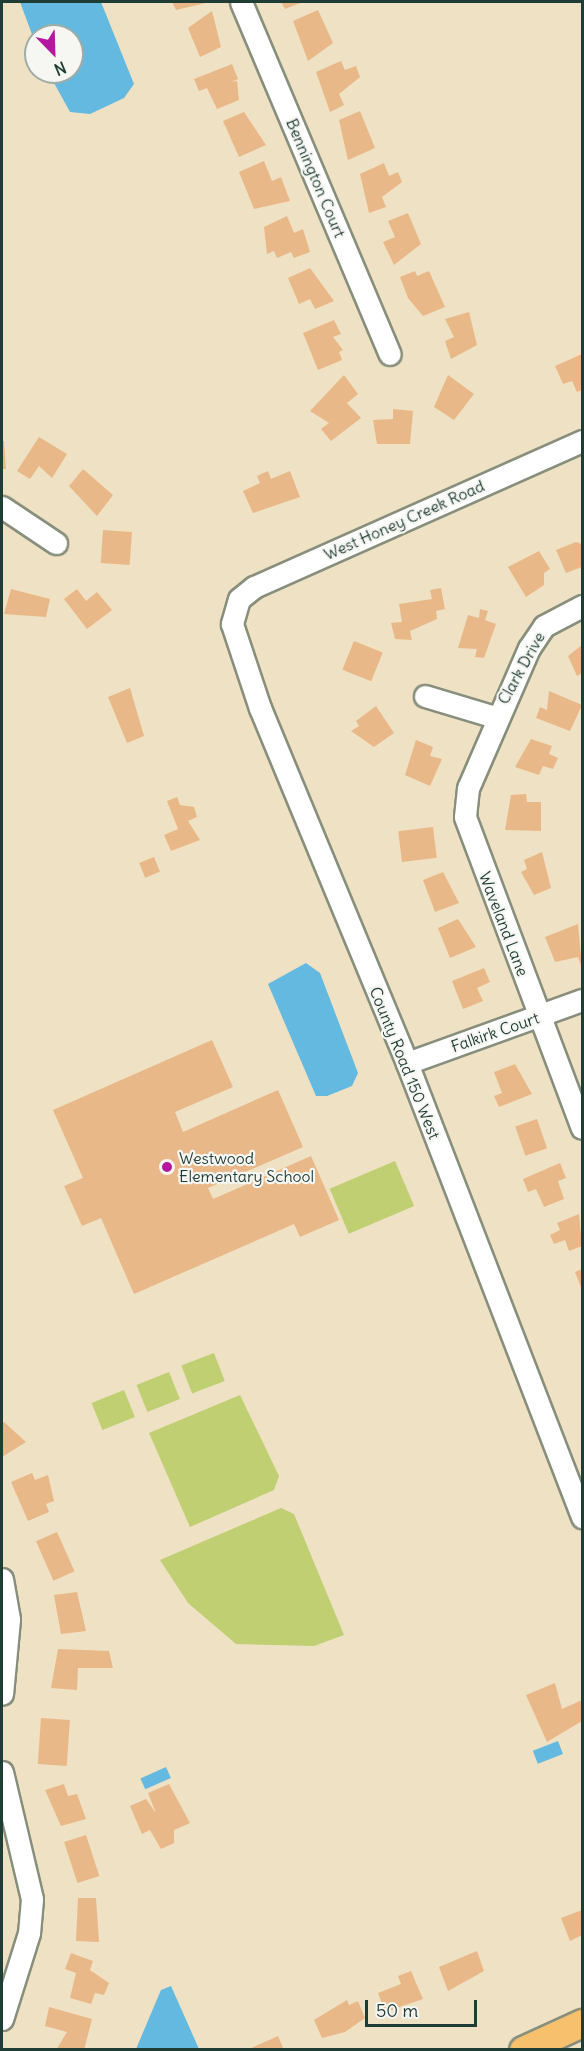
<!DOCTYPE html>
<html>
<head>
<meta charset="utf-8">
<style>
  body { margin:0 }
  #map { position:relative; width:584px; height:2051px; overflow:hidden; background:#efe1c3; font-family:Delius,sans-serif }
  div>[style] { position:absolute }
  [style*='--x'] { left:calc(var(--x)*1px); top:calc(var(--y)*1px); width:calc(var(--w)*1px); rotate:calc(var(--a)*1deg) }
  .green>* { inset:0; background:#bfcf72; transform-origin:0 0 }
  .water>* { inset:0; background:#64b9e0; transform-origin:0 0 }
  .building>* { inset:0; background:#e9b888; transform-origin:0 0 }
  .roads { filter:drop-shadow(2px 0 #878f7c) drop-shadow(-2px 0 #878f7c) drop-shadow(0 2px #878f7c) drop-shadow(0 -2px #878f7c) }
  .minor>* { height:21px; margin:-10.5px; padding:0 10.5px; transform-origin:10.5px; border-radius:10.5px; background:#fff }
  .major>* { height:27px; margin:-13.5px; padding:0 13.5px; transform-origin:13.5px; border-radius:13.5px; background:#f7c06c }
  .dots>* { width:16px; height:16px; translate:-50% -50%; box-sizing:border-box; border:3px solid #f6f6f2; border-radius:50% }
  span { translate:-50% -50%; white-space:nowrap; text-align:center; line-height:1.15; -webkit-text-stroke:4.5px #f6f6f2; paint-order:stroke }
  .street-label { font-size:16px; color:#1f3d34 }
  .poi-label { font-size:16px; color:#1f3d34 }
  .left { translate:0 -50%; text-align:left }
  .frame { position:absolute; inset:0; border:3px solid #1f3d34; pointer-events:none }
  .north { position:absolute; left:24px; top:24px; width:60px; height:60px; box-sizing:border-box; background:#f6f6f2; border:2px solid #a0aca6; border-radius:50%; rotate:157deg; font-size:16px; font-weight:700; line-height:24px; text-align:center; color:#1f3d34 }
  .north::after { content:''; display:block; margin:auto; width:21px; height:27px; background:#b5179e; clip-path:polygon(50% 0,100% 100%,50% 72%,0 100%) }
  .scale { position:absolute; left:365px; top:2000px; width:112px; height:27px; box-sizing:border-box; border:3px solid #1f3d34; border-top:0; padding-left:8px; font-size:18px; line-height:21px; white-space:nowrap; color:#1f3d34; -webkit-text-stroke:4px #f6f6f2; paint-order:stroke }
</style>
</head>
<body>
<div id="map">
  <div class="green">
    <i style="left:395px;top:1161px;width:49px;height:71px;rotate:67deg"></i>
    <i style="left:214px;top:1353px;width:30px;height:35px;rotate:69deg"></i>
    <i style="left:169px;top:1372px;width:29px;height:35px;rotate:68deg"></i>
    <i style="left:124px;top:1390px;width:29px;height:35px;rotate:68deg"></i>
    <i style="clip-path:polygon(240px 1395px,279px 1476px,274px 1490px,190px 1527px,149px 1433px)"></i>
    <i style="clip-path:polygon(281px 1508px,294px 1514px,344px 1635px,314px 1646px,236px 1644px,188px 1603px,160px 1560px)"></i>
  </div>
  <div class="water">
    <i style="clip-path:polygon(20px 2px,101px 2px,134px 84px,124px 98px,90px 114px,70px 112px,48px 72px,72px 72px,72px 36px,36px 36px,36px 45px)"></i>
    <i style="clip-path:polygon(306px 963px,320px 973px,358px 1073px,352px 1086px,327px 1096px,316px 1096px,268px 984px)"></i>
    <i style="left:558px;top:1741px;width:14px;height:27px;rotate:69deg"></i>
    <i style="left:166px;top:1767px;width:12px;height:28px;rotate:66deg"></i>
    <i style="clip-path:polygon(171px 1986px,199px 2049px,136px 2049px,161px 1990px)"></i>
  </div>
  <div class="building">
    <i style="clip-path:polygon(172px 2px,210px 2px,176px 10px)"></i>
    <i style="clip-path:polygon(281px 2px,303px 2px,285px 9px)"></i>
    <i style="clip-path:polygon(318px 10px,333px 43px,308px 61px,293px 21px)"></i>
    <i style="clip-path:polygon(212px 11px,221px 47px,200px 57px,188px 28px)"></i>
    <i style="clip-path:polygon(341px 61px,345px 70px,356px 66px,360px 77px,339px 94px,344px 105px,330px 112px,316px 72px)"></i>
    <i style="clip-path:polygon(232px 64px,238px 79px,231px 82px,237px 81px,239px 100px,217px 109px,207px 88px,199px 91px,194px 79px)"></i>
    <i style="clip-path:polygon(360px 111px,375px 148px,348px 160px,339px 120px)"></i>
    <i style="clip-path:polygon(244px 112px,266px 145px,239px 157px,223px 121px)"></i>
    <i style="clip-path:polygon(264px 161px,272px 181px,281px 177px,290px 201px,254px 209px,239px 172px)"></i>
    <i style="clip-path:polygon(384px 163px,389px 176px,398px 172px,402px 182px,382px 197px,386px 207px,369px 213px,360px 174px)"></i>
    <i style="clip-path:polygon(408px 213px,421px 244px,394px 265px,383px 242px,395px 237px,388px 221px)"></i>
    <i style="clip-path:polygon(287px 216px,294px 233px,303px 229px,310px 252px,294px 258px,291px 252px,277px 258px,274px 251px,267px 254px,264px 227px)"></i>
    <i style="clip-path:polygon(310px 268px,334px 301px,315px 309px,310px 299px,299px 304px,288px 278px)"></i>
    <i style="clip-path:polygon(415px 271px,417px 276px,429px 271px,445px 307px,423px 316px,408px 298px,400px 277px)"></i>
    <i style="clip-path:polygon(469px 312px,477px 345px,451px 359px,445px 341px,454px 337px,445px 319px)"></i>
    <i style="clip-path:polygon(334px 320px,341px 334px,333px 337px,343px 350px,339px 352px,342px 360px,318px 370px,303px 333px)"></i>
    <i style="clip-path:polygon(582px 354px,582px 390px,577px 392px,572px 381px,563px 384px,555px 366px)"></i>
    <i style="clip-path:polygon(344px 375px,358px 394px,347px 403px,361px 418px,331px 441px,321px 429px,329px 423px,310px 411px)"></i>
    <i style="clip-path:polygon(448px 375px,474px 394px,454px 420px,434px 407px)"></i>
    <i style="clip-path:polygon(393px 409px,413px 411px,410px 444px,377px 444px,373px 420px,393px 419px)"></i>
    <i style="clip-path:polygon(39px 437px,67px 454px,52px 478px,39px 466px,30px 479px,17px 471px)"></i>
    <i style="clip-path:polygon(2px 441px,4px 441px,6px 469px,2px 469px)"></i>
    <i style="clip-path:polygon(83px 469px,113px 495px,97px 516px,69px 486px)"></i>
    <i style="clip-path:polygon(268px 471px,271px 479px,290px 471px,300px 497px,253px 513px,243px 491px,260px 483px,257px 476px)"></i>
    <i style="left:103px;top:530px;width:29px;height:33px;rotate:4deg"></i>
    <i style="clip-path:polygon(576px 542px,582px 544px,582px 567px,566px 573px,556px 550px)"></i>
    <i style="clip-path:polygon(539px 551px,550px 569px,544px 573px,544px 585px,526px 597px,508px 567px)"></i>
    <i style="clip-path:polygon(441px 588px,445px 609px,436px 611px,437px 619px,410px 631px,412px 640px,395px 639px,391px 623px,402px 622px,399px 604px,432px 599px,430px 590px)"></i>
    <i style="clip-path:polygon(11px 589px,50px 599px,46px 617px,4px 614px)"></i>
    <i style="clip-path:polygon(77px 589px,86px 601px,97px 592px,112px 610px,87px 629px,64px 599px)"></i>
    <i style="clip-path:polygon(480px 609px,488px 611px,485px 620px,496px 624px,484px 658px,475px 657px,477px 649px,458px 648px,468px 615px,479px 618px)"></i>
    <i style="left:354px;top:641px;width:31px;height:31px;rotate:22deg"></i>
    <i style="clip-path:polygon(582px 645px,582px 673px,577px 676px,568px 656px)"></i>
    <i style="clip-path:polygon(130px 688px,144px 736px,127px 743px,108px 697px)"></i>
    <i style="clip-path:polygon(549px 691px,582px 705px,570px 731px,536px 718px,540px 707px,547px 710px)"></i>
    <i style="clip-path:polygon(376px 706px,394px 733px,374px 747px,351px 731px,359px 726px,356px 721px)"></i>
    <i style="clip-path:polygon(531px 739px,552px 746px,549px 754px,558px 758px,553px 769px,543px 766px,539px 775px,515px 767px)"></i>
    <i style="clip-path:polygon(416px 740px,433px 747px,430px 756px,442px 759px,430px 786px,405px 775px)"></i>
    <i style="clip-path:polygon(526px 794px,527px 802px,541px 802px,541px 831px,505px 830px,511px 795px)"></i>
    <i style="clip-path:polygon(177px 797px,180px 805px,194px 807px,197px 817px,188px 821px,200px 840px,171px 851px,164px 835px,178px 829px,167px 801px)"></i>
    <i style="left:433px;top:827px;width:31px;height:35px;rotate:83deg"></i>
    <i style="clip-path:polygon(542px 852px,551px 888px,534px 895px,521px 872px,527px 869px,524px 860px)"></i>
    <i style="left:154px;top:857px;width:16px;height:16px;rotate:68deg"></i>
    <i style="clip-path:polygon(443px 872px,459px 903px,435px 912px,423px 880px)"></i>
    <i style="clip-path:polygon(458px 919px,476px 947px,450px 958px,438px 928px)"></i>
    <i style="clip-path:polygon(578px 924px,582px 968px,578px 957px,555px 962px,545px 937px)"></i>
    <i style="clip-path:polygon(484px 968px,490px 982px,477px 988px,483px 1001px,463px 1009px,452px 981px)"></i>
    <i style="clip-path:polygon(212px 1040px,233px 1087px,175px 1112px,183px 1132px,278px 1090px,303px 1147px,208px 1188px,213px 1199px,311px 1156px,339px 1220px,300px 1237px,294px 1224px,134px 1294px,101px 1218px,82px 1226px,64px 1186px,83px 1178px,53px 1110px)"></i>
    <i style="clip-path:polygon(515px 1064px,532px 1094px,499px 1107px,494px 1096px,502px 1093px,494px 1072px)"></i>
    <i style="left:537px;top:1119px;width:31px;height:23px;rotate:71deg"></i>
    <i style="clip-path:polygon(560px 1163px,566px 1178px,558px 1181px,564px 1199px,544px 1207px,536px 1189px,528px 1192px,523px 1179px)"></i>
    <i style="clip-path:polygon(579px 1214px,582px 1246px,569px 1251px,565px 1240px,554px 1244px,550px 1235px,560px 1230px,557px 1223px)"></i>
    <i style="clip-path:polygon(582px 1269px,582px 1290px,575px 1272px)"></i>
    <i style="clip-path:polygon(4px 1422px,26px 1442px,2px 1457px,2px 1423px)"></i>
    <i style="clip-path:polygon(32px 1473px,35px 1480px,48px 1475px,54px 1501px,46px 1504px,49px 1512px,28px 1521px,11px 1482px)"></i>
    <i style="left:57px;top:1532px;width:43px;height:23px;rotate:66deg"></i>
    <i style="clip-path:polygon(77px 1592px,86px 1631px,61px 1634px,54px 1595px)"></i>
    <i style="clip-path:polygon(58px 1649px,109px 1651px,113px 1668px,78px 1668px,77px 1690px,51px 1688px)"></i>
    <i style="clip-path:polygon(555px 1683px,562px 1709px,582px 1700px,582px 1721px,547px 1742px,526px 1695px)"></i>
    <i style="left:41px;top:1718px;width:29px;height:46px;rotate:4deg"></i>
    <i style="clip-path:polygon(64px 1784px,68px 1796px,77px 1794px,86px 1819px,61px 1826px,45px 1790px)"></i>
    <i style="clip-path:polygon(169px 1784px,190px 1823px,174px 1830px,174px 1843px,161px 1849px,150px 1830px,142px 1834px,130px 1806px,146px 1799px,156px 1813px,148px 1793px)"></i>
    <i style="left:86px;top:1835px;width:43px;height:23px;rotate:72deg"></i>
    <i style="clip-path:polygon(78px 1898px,96px 1898px,99px 1942px,76px 1941px)"></i>
    <i style="clip-path:polygon(582px 1910px,582px 1935px,570px 1941px,561px 1918px)"></i>
    <i style="clip-path:polygon(477px 1951px,484px 1971px,448px 1991px,439px 1967px)"></i>
    <i style="clip-path:polygon(71px 1953px,93px 1961px,90px 1970px,109px 1983px,104px 1995px,95px 1993px,91px 2004px,70px 1998px,76px 1973px,65px 1969px)"></i>
    <i style="clip-path:polygon(411px 1971px,423px 1999px,385px 2012px,378px 1993px,401px 1984px,398px 1976px)"></i>
    <i style="clip-path:polygon(347px 2000px,349px 2005px,358px 2001px,365px 2018px,345px 2032px,322px 2038px,314px 2020px)"></i>
    <i style="clip-path:polygon(49px 2007px,92px 2019px,84px 2050px,56px 2050px,67px 2032px,45px 2026px)"></i>
    <i style="clip-path:polygon(278px 2036px,284px 2050px,247px 2050px)"></i>
  </div>
  <div class="roads">
    <div class="minor">
      <i style="--x:241;--y:2;--w:382;--a:67.1"></i>
      <i style="--x:582;--y:441;--w:359;--a:156"></i>
      <i style="--x:254;--y:587;--w:19;--a:141"></i>
      <i style="--x:239;--y:599;--w:26;--a:106"></i>
      <i style="--x:232;--y:624;--w:89;--a:71.6"></i>
      <i style="--x:260;--y:708;--w:384;--a:67.5"></i>
      <i style="--x:407;--y:1063;--w:487;--a:68.9"></i>
      <i style="--x:2;--y:507;--w:65;--a:33.7"></i>
      <i style="--x:582;--y:606;--w:43;--a:152.2"></i>
      <i style="--x:544;--y:626;--w:27;--a:124"></i>
      <i style="--x:529;--y:648;--w:153;--a:113.5"></i>
      <i style="--x:468;--y:788;--w:29;--a:96"></i>
      <i style="--x:465;--y:817;--w:332;--a:69.4"></i>
      <i style="--x:425;--y:696;--w:73;--a:16.7"></i>
      <i style="--x:407;--y:1063;--w:186;--a:-19.8"></i>
      <i style="--x:2;--y:1579;--w:41;--a:80.1"></i>
      <i style="--x:9;--y:1619;--w:75;--a:95.3"></i>
      <i style="--x:2;--y:1772;--w:130;--a:76.7"></i>
      <i style="--x:32;--y:1899;--w:34;--a:95"></i>
      <i style="--x:29;--y:1933;--w:90;--a:107.4"></i>
    </div>
    <div class="major">
      <i style="--x:523;--y:2050;--w:65;--a:-24.6"></i>
    </div>
  </div>
  <div class="dots">
    <i style="left:167px;top:1167px;background:#b5179e"></i>
  </div>
  <div class="street-label">
    <span style="left:316px;top:178px;rotate:67deg">Bennington Court</span>
    <span style="left:404px;top:520px;rotate:-24deg">West Honey Creek Road</span>
    <span style="left:521px;top:668px;rotate:-61deg">Clark Drive</span>
    <span style="left:504px;top:924px;rotate:69deg">Waveland Lane</span>
    <span style="left:495px;top:1032px;rotate:-19deg">Falkirk Court</span>
    <span style="left:405px;top:1063px;rotate:68deg">County Road 150 West</span>
  </div>
  <div class="poi-label">
    <span class="left" style="left:179px;top:1167px">Westwood<br>Elementary School</span>
  </div>
  <div class="frame"></div>
  <div class="north">N</div>
  <div class="scale">50 m</div>
</div>
</body>
</html>
